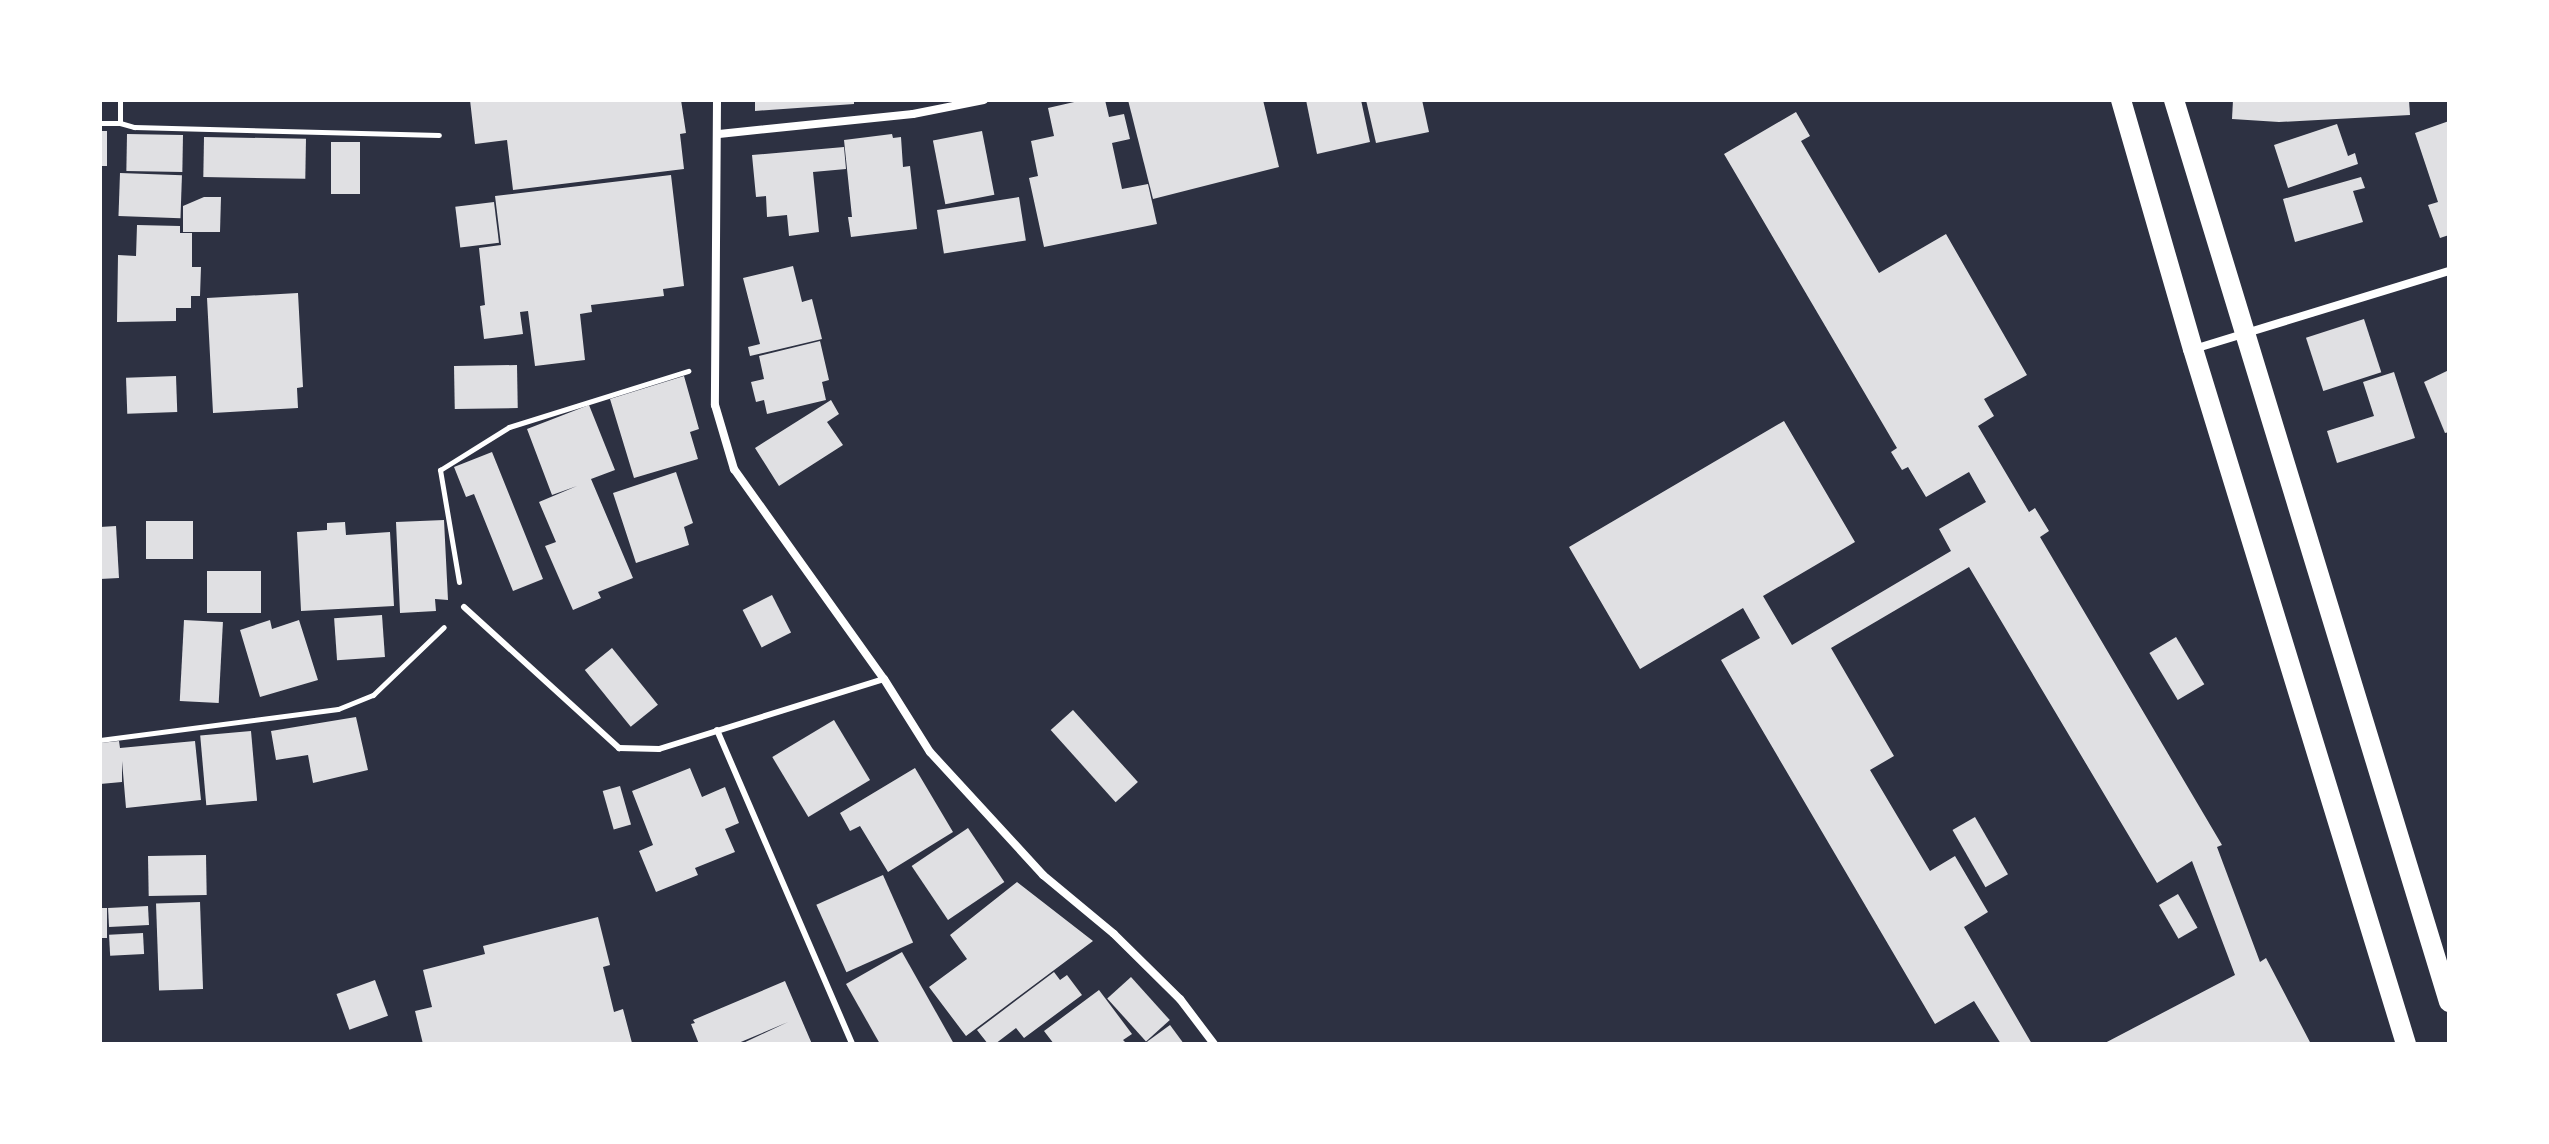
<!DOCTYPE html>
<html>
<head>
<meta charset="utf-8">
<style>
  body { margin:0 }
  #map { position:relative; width:2549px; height:1144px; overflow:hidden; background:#2d3142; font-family:"Source Serif 4",serif }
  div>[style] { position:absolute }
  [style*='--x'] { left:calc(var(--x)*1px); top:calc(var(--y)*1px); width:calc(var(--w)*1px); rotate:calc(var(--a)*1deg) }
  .building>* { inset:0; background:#e0e0e3; transform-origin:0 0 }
  .path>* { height:5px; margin:-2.5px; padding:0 2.5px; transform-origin:2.5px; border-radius:2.5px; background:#fff }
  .service>* { height:6px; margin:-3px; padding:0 3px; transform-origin:3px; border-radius:3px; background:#fff }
  .minor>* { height:8px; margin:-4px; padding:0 4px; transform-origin:4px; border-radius:4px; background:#fff }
  .primary>* { height:20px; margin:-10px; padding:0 10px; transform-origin:10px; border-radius:10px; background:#fff }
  span { translate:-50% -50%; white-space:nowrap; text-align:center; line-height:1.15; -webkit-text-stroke:8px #fff; paint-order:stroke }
  .frame { position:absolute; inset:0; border:102px solid #fff; pointer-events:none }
</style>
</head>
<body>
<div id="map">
  <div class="building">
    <i style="clip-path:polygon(470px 100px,681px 100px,686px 133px,680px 134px,684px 169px,513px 190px,507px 140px,475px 144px)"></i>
    <i style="clip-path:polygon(755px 100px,854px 100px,854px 104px,755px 111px)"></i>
    <i style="clip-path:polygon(1083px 100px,1105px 100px,1109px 117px,1124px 114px,1130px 139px,1112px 143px,1122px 189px,1148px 184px,1157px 224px,1044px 247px,1029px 178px,1038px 176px,1031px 141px,1054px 136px,1048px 108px)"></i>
    <i style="clip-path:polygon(1128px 100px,1263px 100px,1279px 167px,1153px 199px)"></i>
    <i style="clip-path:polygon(1306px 100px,1361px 100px,1370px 142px,1317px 154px)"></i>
    <i style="clip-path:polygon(1366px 100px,1422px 100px,1429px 132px,1376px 143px)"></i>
    <i style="clip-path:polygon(2233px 100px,2409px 100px,2410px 115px,2279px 122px,2232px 119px)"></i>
    <i style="clip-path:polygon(1796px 112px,1810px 136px,1801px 141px,1879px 273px,1946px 234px,2027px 375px,1984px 399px,1994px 416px,1978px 426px,2029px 512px,2035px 508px,2049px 531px,2040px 537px,2222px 845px,2217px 847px,2260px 962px,2266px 958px,2311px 1044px,2103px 1044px,2235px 975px,2192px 861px,2157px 883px,1969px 567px,1831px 648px,1894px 756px,1870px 770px,1930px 871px,1955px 856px,1988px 912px,1964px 927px,2032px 1044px,2001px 1044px,1974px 1001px,1935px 1024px,1721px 660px,1760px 638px,1743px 608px,1640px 669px,1569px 547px,1784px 421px,1855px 542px,1763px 596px,1792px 645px,1951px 551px,1939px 529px,1986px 502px,1969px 472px,1926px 497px,1908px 467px,1902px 470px,1891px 452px,1897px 448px,1724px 154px)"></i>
    <i style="clip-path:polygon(2449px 121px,2449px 235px,2440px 238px,2428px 205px,2438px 202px,2415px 133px)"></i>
    <i style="clip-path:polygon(2337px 124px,2348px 156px,2355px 153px,2358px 164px,2288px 188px,2274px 145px)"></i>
    <i style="left:100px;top:131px;width:7px;height:35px"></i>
    <i style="left:982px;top:131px;width:65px;height:50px;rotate:79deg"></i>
    <i style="left:127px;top:134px;width:56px;height:37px;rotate:1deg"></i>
    <i style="clip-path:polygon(892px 134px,893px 138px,901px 137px,903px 167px,910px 166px,917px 229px,851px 237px,848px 217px,852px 217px,844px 140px)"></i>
    <i style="left:204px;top:137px;width:102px;height:40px;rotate:1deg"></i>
    <i style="left:331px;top:142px;width:29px;height:52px"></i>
    <i style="clip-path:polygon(844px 147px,846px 169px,813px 172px,819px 232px,789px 236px,787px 215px,767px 217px,766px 196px,756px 197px,752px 155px)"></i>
    <i style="left:120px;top:173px;width:62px;height:43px;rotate:2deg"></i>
    <i style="clip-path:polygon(671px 175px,684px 286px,663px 289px,664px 296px,591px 305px,592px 312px,580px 314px,585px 360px,535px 366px,528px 311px,520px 312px,523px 334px,484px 339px,480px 306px,485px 305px,479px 248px,501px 245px,495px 196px)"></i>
    <i style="clip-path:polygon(2361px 177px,2365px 188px,2353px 191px,2363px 222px,2295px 242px,2283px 199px)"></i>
    <i style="clip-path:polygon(204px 197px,221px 197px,220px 232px,183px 232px,183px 206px)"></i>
    <i style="left:1019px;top:197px;width:44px;height:83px;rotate:81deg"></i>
    <i style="left:494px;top:202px;width:41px;height:39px;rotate:83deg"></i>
    <i style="clip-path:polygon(137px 225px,180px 226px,180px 233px,192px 233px,192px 267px,201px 267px,200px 296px,191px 296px,191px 308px,176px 308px,176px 321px,117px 322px,118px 255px,136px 256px)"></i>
    <i style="clip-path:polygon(793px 266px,802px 302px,812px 299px,822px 339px,750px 356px,748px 347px,760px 344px,743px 278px)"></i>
    <i style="clip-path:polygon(298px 293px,303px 387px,297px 388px,298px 408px,213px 413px,207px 298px)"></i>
    <i style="left:2364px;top:319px;width:56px;height:61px;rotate:72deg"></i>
    <i style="clip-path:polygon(820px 341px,829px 380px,822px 382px,826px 400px,767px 414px,764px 400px,756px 402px,751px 382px,764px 379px,759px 356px)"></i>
    <i style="left:517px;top:365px;width:43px;height:63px;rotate:89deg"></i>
    <i style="clip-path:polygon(2449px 370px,2449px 432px,2445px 433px,2424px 382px)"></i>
    <i style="clip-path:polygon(2394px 372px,2415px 438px,2337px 463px,2327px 431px,2374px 416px,2363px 382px)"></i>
    <i style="left:176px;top:376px;width:36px;height:50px;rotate:88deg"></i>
    <i style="clip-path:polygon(684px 376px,699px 429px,690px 432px,698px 459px,634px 478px,610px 399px)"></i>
    <i style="clip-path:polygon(831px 400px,839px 414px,827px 422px,843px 445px,779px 486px,755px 448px)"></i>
    <i style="clip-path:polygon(589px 405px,615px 470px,591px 479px,633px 578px,598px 592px,601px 598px,573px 610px,545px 546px,556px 542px,539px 502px,577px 486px,552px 495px,527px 429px)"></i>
    <i style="clip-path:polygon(492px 452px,543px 579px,513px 591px,474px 494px,466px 497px,454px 467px)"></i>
    <i style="clip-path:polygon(676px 472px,693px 523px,684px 527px,689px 545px,636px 563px,613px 493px)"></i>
    <i style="clip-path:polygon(444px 520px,448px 600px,435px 599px,436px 611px,400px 613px,396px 522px)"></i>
    <i style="left:193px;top:521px;width:38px;height:47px;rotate:90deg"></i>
    <i style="clip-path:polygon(345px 522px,346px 535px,390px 532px,394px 606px,301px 611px,297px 532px,327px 530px,327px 523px)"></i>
    <i style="clip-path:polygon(116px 526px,119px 578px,100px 579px,100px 527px)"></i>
    <i style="left:207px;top:571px;width:54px;height:42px"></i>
    <i style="left:772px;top:595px;width:42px;height:33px;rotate:63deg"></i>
    <i style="left:382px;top:615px;width:42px;height:48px;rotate:86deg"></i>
    <i style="left:184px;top:620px;width:39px;height:81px;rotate:3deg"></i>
    <i style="clip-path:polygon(270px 620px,272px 629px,299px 620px,318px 680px,260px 697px,240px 630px)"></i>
    <i style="left:2176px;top:637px;width:55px;height:31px;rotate:59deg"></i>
    <i style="left:612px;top:648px;width:73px;height:35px;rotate:51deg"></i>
    <i style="left:1073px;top:710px;width:97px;height:30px;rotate:48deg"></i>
    <i style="clip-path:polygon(356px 717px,368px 770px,313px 783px,308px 755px,276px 760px,271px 731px)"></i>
    <i style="left:834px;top:720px;width:70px;height:72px;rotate:59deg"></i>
    <i style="left:251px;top:731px;width:70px;height:51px;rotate:85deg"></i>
    <i style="clip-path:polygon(119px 741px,120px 748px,195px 741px,201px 800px,126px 808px,122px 761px,122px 782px,100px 784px,100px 743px)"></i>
    <i style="clip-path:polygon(690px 768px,702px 797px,725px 787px,739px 823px,725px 829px,735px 852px,695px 868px,698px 875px,656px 892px,639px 851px,653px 845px,632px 791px)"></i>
    <i style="clip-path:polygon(915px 768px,953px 832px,888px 872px,860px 826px,850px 831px,840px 813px)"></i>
    <i style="left:620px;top:786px;width:40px;height:18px;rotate:74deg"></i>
    <i style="left:1975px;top:817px;width:66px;height:26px;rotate:60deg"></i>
    <i style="left:968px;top:828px;width:65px;height:68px;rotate:56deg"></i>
    <i style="left:206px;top:855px;width:40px;height:58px;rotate:89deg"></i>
    <i style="left:883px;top:875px;width:74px;height:73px;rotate:66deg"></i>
    <i style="clip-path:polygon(1017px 882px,1093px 941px,966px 1036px,929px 987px,967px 959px,950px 935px)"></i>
    <i style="left:2178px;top:894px;width:39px;height:22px;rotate:60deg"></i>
    <i style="left:200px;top:902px;width:87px;height:44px;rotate:88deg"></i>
    <i style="left:148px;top:906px;width:19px;height:40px;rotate:87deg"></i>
    <i style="left:100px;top:908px;width:7px;height:30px"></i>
    <i style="clip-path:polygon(598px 917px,610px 965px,603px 967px,614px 1012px,623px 1009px,632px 1043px,423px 1044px,415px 1011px,432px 1007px,423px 970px,485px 954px,483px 946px)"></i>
    <i style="left:143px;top:933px;width:21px;height:34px;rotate:87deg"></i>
    <i style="clip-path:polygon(902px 952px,954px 1044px,880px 1044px,846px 984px)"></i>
    <i style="clip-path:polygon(1054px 972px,1060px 980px,1067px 975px,1082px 995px,1024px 1038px,1016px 1028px,995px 1044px,988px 1044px,977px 1030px)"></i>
    <i style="left:1131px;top:977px;width:58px;height:32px;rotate:48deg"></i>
    <i style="left:375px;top:980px;width:38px;height:41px;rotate:70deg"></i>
    <i style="clip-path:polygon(785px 981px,812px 1044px,741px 1044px,788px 1022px,736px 1044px,699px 1044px,691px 1024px,695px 1023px,693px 1020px)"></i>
    <i style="clip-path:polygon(1099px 990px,1132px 1034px,1123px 1040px,1127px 1044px,1054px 1044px,1044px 1031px)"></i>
    <i style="clip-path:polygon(1170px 1025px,1184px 1044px,1145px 1044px,1148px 1041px)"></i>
  </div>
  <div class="path">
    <i style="--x:120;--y:100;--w:23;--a:90"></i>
    <i style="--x:100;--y:123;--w:20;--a:0"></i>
    <i style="--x:120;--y:123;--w:15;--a:16"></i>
    <i style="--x:134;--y:127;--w:305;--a:1.5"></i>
    <i style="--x:459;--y:582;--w:114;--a:-99.6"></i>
    <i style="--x:440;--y:470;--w:81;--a:-31.9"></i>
    <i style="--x:509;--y:427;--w:188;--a:-17.4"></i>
    <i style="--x:100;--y:740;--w:240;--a:-7.4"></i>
    <i style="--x:338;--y:709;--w:38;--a:-22"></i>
    <i style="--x:373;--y:695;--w:98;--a:-43.8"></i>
  </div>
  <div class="service">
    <i style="--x:464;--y:607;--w:210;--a:42.3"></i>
    <i style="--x:619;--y:748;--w:40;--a:1.4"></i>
    <i style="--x:659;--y:749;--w:236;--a:-17.3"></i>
    <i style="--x:717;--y:730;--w:342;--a:66.7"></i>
  </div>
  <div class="minor">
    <i style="--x:717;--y:100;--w:305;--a:90.4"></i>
    <i style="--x:715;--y:405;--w:67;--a:73.5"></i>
    <i style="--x:734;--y:469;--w:258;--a:54.5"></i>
    <i style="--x:884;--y:679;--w:86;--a:57.8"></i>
    <i style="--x:930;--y:752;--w:167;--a:47.4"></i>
    <i style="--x:1043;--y:875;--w:92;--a:39.7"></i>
    <i style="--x:1114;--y:934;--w:93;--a:44.6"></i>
    <i style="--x:1180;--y:999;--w:56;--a:52.9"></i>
    <i style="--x:719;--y:134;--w:195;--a:-5.9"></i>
    <i style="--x:913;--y:114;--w:72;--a:-11.2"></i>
    <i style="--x:2194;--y:349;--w:267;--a:-17"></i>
  </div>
  <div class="primary">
    <i style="--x:2121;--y:100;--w:259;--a:73.9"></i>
    <i style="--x:2193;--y:349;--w:727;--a:72.96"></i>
    <i style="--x:2174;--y:100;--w:943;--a:73.04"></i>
  </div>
  <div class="frame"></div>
</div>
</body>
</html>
